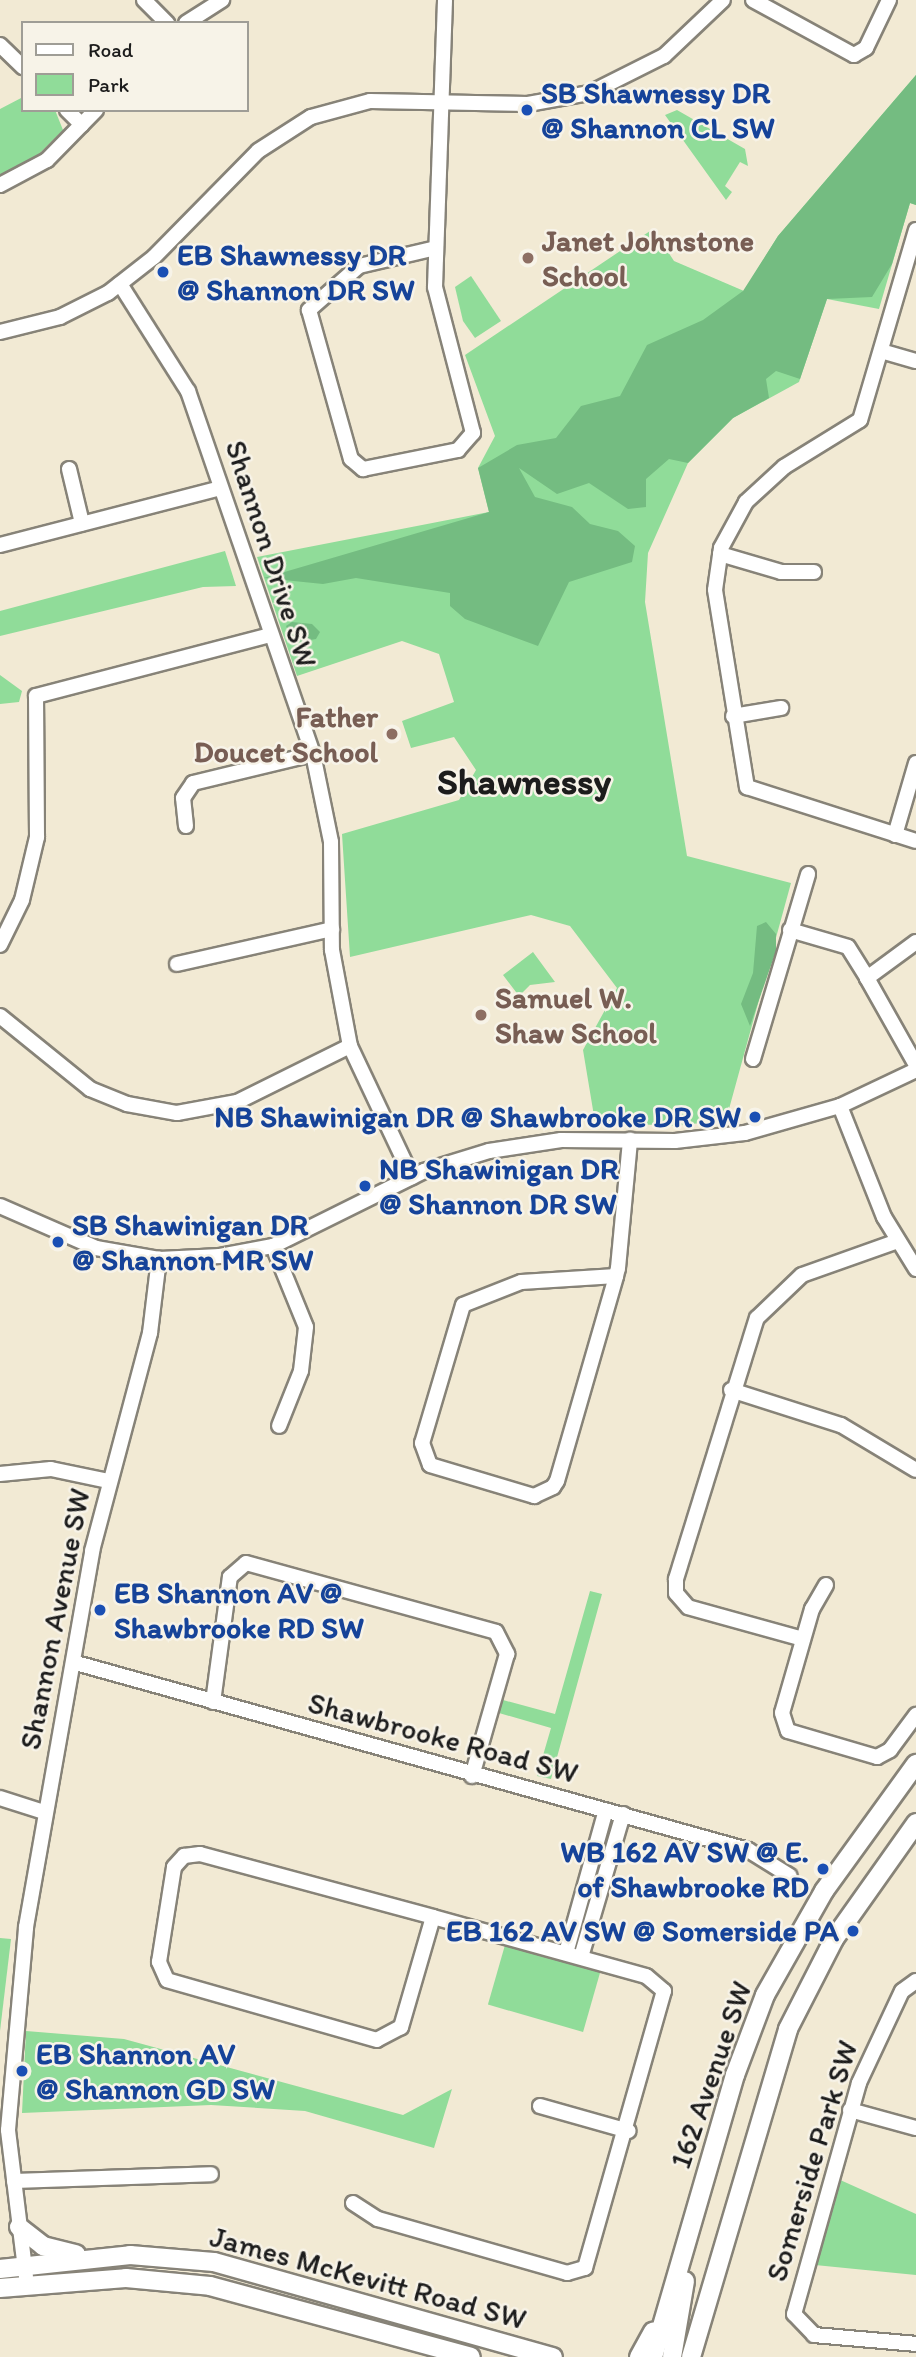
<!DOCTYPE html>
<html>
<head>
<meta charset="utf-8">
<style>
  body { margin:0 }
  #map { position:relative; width:916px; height:2357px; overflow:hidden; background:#f2ead4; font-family:Itim,sans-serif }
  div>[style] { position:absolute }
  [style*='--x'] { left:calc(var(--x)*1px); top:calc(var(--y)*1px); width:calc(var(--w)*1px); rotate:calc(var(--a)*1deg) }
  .green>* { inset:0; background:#90dc99; transform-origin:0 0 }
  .forest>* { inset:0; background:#74bc81 }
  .roads { filter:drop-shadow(2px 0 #878378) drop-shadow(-2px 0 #878378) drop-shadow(0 2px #878378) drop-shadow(0 -2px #878378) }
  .minor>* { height:14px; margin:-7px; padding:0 7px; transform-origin:7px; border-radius:7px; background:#fff }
  .major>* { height:18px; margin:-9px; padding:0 9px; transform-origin:9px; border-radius:9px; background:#fff }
  .dots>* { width:19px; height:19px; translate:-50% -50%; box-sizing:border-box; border:4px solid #f7f3e8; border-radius:50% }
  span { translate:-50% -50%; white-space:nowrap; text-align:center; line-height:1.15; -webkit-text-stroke:5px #f7f3e8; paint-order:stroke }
  .transit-label { font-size:30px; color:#164399; font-weight:700 }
  .left { translate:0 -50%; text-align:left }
  .right { translate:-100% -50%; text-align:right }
  .education-label { font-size:30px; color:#785e54; font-weight:700 }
  .street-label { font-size:30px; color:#1c1c1c }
  .district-label { font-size:37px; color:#1c1c1c; font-weight:700 }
  .legend { position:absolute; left:21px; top:21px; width:228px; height:91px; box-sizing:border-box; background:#f7f3e8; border:2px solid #9f9d96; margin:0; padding:9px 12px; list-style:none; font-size:21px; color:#1c1c1c }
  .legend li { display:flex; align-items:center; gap:14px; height:35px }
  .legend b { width:35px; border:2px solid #9f9d96 }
</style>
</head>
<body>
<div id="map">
  <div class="green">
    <i style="clip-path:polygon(916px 75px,916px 205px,910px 203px,879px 309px,827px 299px,799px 382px,733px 418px,688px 463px,648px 553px,645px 602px,687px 856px,791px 883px,726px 1120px,675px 1126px,595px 1122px,583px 1050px,617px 988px,570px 926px,531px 915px,350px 957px,342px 834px,459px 800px,476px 770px,454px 737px,411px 748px,402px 721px,454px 702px,439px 654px,402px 641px,297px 676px,257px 557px,489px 512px,478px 468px,495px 436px,465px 355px,653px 229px,674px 261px,744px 291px,778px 236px)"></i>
    <i style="clip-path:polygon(23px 97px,23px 110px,55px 110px,63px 130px,36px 157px,0 175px,0 109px)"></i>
    <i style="clip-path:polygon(677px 110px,745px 149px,748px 166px,740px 162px,725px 186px,732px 192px,726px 200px,665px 115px)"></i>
    <i style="clip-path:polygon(471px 276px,501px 321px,475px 338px,463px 321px,455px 287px)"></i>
    <i style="clip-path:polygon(225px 551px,236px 586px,203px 587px,0 636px,0 611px)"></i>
    <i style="clip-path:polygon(0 675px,22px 691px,19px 702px,0 704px)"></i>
    <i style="clip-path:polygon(533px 952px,555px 982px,530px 985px,519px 996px,503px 975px)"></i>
    <i style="clip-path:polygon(590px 1591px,602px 1594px,551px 1779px,537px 1776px,551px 1728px,499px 1713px,503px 1700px,555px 1714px)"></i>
    <i style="clip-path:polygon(0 1938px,11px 1939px,0 2031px)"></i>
    <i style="left:505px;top:1945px;width:99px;height:62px;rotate:16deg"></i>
    <i style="clip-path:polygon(26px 2031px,124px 2039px,403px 2115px,452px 2089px,434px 2148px,305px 2111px,211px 2105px,22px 2113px)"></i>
    <i style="clip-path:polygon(838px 2179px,916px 2214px,916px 2275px,815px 2265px)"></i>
  </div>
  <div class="forest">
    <i style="clip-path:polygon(916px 75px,916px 205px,910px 203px,892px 264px,872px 297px,827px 299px,800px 379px,776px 371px,766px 379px,769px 398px,733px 418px,688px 463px,669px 459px,646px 479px,646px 507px,628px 509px,589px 483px,557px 494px,519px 468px,535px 497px,572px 507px,590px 524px,618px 531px,635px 546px,632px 562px,569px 582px,538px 646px,465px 619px,450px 606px,450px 593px,356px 578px,323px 584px,264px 578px,489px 512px,478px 468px,517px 445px,556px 438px,581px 406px,620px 396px,647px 345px,703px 320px,743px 291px,778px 236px)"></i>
    <i style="clip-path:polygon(292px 622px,312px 624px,320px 632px,316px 639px,293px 643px,286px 626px)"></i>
    <i style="clip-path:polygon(766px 922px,776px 934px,776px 951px,750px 1026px,741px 1004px,753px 973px,757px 926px)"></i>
  </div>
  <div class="roads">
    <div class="minor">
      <i style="--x:144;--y:0;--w:33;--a:45"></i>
      <i style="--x:753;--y:0;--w:115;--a:28.6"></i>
      <i style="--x:854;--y:55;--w:14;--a:-30"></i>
      <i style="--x:866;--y:48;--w:53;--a:-64.4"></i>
      <i style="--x:186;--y:23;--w:43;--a:-32.6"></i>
      <i style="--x:0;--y:45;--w:32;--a:44"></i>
      <i style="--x:67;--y:110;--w:21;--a:45"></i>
      <i style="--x:0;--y:185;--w:53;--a:-28"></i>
      <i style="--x:47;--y:160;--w:70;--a:-45.6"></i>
      <i style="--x:916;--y:230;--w:198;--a:106.4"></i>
      <i style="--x:860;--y:420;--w:89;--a:148.3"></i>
      <i style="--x:784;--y:467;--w:52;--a:137.4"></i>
      <i style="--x:746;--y:502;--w:52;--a:118.5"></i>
      <i style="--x:721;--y:548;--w:42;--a:98.1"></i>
      <i style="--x:715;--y:590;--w:200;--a:80.8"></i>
      <i style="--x:747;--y:787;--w:177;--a:17.7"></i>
      <i style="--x:436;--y:248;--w:79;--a:166.8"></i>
      <i style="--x:359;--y:266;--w:67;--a:138.7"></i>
      <i style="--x:309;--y:310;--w:155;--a:74.3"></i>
      <i style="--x:351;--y:459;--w:16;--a:40"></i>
      <i style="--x:363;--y:469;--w:97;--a:-11.3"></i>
      <i style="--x:458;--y:450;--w:23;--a:-49"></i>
      <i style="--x:473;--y:433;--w:151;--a:-104.6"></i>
      <i style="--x:435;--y:287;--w:287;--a:-88"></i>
      <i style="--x:120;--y:284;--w:127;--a:57.6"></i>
      <i style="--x:188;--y:391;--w:384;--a:71"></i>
      <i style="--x:313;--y:754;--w:90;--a:78.4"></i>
      <i style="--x:331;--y:842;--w:108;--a:89.5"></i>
      <i style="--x:332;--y:950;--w:98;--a:79.4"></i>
      <i style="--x:350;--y:1046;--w:145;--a:64.7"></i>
      <i style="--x:0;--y:332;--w:62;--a:-14"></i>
      <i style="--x:60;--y:317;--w:54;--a:-26.6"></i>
      <i style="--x:108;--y:293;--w:58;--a:-38"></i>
      <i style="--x:154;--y:257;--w:148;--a:-45.5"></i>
      <i style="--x:258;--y:151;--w:63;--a:-32.7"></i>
      <i style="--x:311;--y:117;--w:61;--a:-15.2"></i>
      <i style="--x:370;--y:101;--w:158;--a:1.1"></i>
      <i style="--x:528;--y:104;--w:63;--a:-10.1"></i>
      <i style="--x:590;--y:93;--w:83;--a:-26.6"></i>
      <i style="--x:664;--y:56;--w:81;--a:-43.5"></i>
      <i style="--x:881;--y:351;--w:36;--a:16"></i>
      <i style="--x:69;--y:469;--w:56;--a:76.5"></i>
      <i style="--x:0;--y:545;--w:228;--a:-14.5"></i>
      <i style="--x:720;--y:554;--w:64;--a:16.4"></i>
      <i style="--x:781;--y:572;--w:33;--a:0"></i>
      <i style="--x:733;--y:716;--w:49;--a:-9.5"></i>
      <i style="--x:186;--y:826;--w:28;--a:-96"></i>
      <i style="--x:183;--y:798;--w:18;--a:-56"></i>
      <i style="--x:193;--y:783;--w:123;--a:-13.6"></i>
      <i style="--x:895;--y:835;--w:75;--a:-73.7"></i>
      <i style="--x:790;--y:930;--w:60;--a:16.3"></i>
      <i style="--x:848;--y:947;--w:36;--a:58"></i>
      <i style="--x:916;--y:942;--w:61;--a:143.7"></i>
      <i style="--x:867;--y:978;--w:100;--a:60.6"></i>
      <i style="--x:0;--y:945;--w:50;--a:-63.9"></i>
      <i style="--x:22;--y:900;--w:65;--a:-76.6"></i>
      <i style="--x:37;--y:837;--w:141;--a:-90.4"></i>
      <i style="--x:36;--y:696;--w:239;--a:-14.6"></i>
      <i style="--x:177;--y:964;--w:159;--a:-12.7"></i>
      <i style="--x:0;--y:1016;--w:116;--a:39"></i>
      <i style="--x:90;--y:1089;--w:40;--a:22"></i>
      <i style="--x:127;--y:1104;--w:51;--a:10.2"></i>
      <i style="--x:177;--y:1113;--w:61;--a:-10.4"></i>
      <i style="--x:237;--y:1102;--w:126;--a:-26.4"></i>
      <i style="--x:753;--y:1059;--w:193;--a:-73.4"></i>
      <i style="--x:840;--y:1106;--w:119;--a:68.4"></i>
      <i style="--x:884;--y:1217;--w:61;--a:58.4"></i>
      <i style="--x:0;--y:1206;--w:105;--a:23.6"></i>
      <i style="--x:96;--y:1248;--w:64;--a:9.9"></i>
      <i style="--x:159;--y:1259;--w:61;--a:-2.8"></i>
      <i style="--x:220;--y:1256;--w:54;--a:-10.7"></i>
      <i style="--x:273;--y:1246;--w:169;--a:-26.4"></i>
      <i style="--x:424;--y:1171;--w:68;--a:-17.1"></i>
      <i style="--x:489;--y:1151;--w:73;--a:-8.7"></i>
      <i style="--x:561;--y:1140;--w:114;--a:0.5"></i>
      <i style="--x:675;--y:1141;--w:70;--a:-6.5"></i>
      <i style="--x:745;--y:1133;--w:99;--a:-15.9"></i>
      <i style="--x:840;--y:1106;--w:84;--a:-25.3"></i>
      <i style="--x:273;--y:1246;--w:87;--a:67.8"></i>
      <i style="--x:306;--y:1327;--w:44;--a:96.5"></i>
      <i style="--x:301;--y:1371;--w:59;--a:111.8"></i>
      <i style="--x:616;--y:1276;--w:95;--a:176.4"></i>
      <i style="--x:521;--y:1282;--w:62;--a:158.4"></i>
      <i style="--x:463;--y:1305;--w:144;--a:106.5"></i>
      <i style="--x:422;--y:1443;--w:23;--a:70"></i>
      <i style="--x:430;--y:1465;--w:109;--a:16.6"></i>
      <i style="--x:534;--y:1496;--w:21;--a:-25"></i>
      <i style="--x:553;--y:1487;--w:7;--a:-56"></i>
      <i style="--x:557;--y:1481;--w:213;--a:-73.9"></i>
      <i style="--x:616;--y:1276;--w:8;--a:-76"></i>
      <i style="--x:618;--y:1268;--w:129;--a:-84.6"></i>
      <i style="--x:731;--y:1390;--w:115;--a:17.7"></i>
      <i style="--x:841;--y:1425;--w:87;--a:31"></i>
      <i style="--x:0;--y:1474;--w:51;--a:-5.6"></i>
      <i style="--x:51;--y:1469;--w:58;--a:11.9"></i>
      <i style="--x:826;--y:1585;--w:28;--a:120"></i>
      <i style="--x:812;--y:1609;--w:108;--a:106.1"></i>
      <i style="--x:782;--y:1713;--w:19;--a:72"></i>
      <i style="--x:788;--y:1731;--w:93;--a:16.3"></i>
      <i style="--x:877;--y:1757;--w:15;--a:-28"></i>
      <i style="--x:890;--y:1750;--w:44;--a:-53.4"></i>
      <i style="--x:803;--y:1639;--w:119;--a:-164.5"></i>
      <i style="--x:688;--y:1607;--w:18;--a:-131"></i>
      <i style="--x:676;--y:1593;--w:14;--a:-90"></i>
      <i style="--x:676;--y:1579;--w:273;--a:-72.8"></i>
      <i style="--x:757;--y:1318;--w:62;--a:-43.7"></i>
      <i style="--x:802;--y:1275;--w:102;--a:-19.5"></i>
      <i style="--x:76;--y:1663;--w:698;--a:15.55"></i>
      <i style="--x:748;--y:1850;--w:49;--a:31.8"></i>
      <i style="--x:213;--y:1702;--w:126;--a:-82.3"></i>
      <i style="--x:230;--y:1577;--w:21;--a:-41"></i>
      <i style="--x:246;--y:1563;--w:259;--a:15.4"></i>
      <i style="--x:496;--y:1632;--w:25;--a:63"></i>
      <i style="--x:507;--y:1654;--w:127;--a:106"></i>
      <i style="--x:0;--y:1798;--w:46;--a:17.7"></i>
      <i style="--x:566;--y:1953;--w:148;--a:-74.4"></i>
      <i style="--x:581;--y:1957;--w:149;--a:-73.6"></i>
      <i style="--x:916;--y:1981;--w:17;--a:144"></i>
      <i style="--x:902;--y:1991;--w:102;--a:115.1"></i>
      <i style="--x:859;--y:2083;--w:240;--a:105.7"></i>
      <i style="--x:794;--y:2314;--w:29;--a:46"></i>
      <i style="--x:814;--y:2335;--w:102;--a:5"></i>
      <i style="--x:540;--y:2106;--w:92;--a:15.7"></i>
      <i style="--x:850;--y:2110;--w:68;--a:15.3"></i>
      <i style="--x:14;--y:2181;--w:197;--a:-2"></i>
      <i style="--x:353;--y:2203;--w:30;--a:33"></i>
      <i style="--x:378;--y:2219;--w:197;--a:15.9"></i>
      <i style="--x:567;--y:2273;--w:19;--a:-16"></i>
      <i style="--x:585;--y:2268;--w:288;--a:-74.1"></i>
      <i style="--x:664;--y:1991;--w:23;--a:-140"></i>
      <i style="--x:646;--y:1976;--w:221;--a:-164.5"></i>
      <i style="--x:433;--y:1917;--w:115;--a:106.2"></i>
      <i style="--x:401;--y:2027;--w:27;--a:152"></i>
      <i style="--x:377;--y:2040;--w:218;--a:-164.1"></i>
      <i style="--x:167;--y:1980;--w:20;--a:-114"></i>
      <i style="--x:159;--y:1962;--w:96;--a:-81"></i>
      <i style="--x:174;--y:1867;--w:15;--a:-48"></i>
      <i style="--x:184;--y:1856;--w:16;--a:-7"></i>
      <i style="--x:200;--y:1854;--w:241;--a:15.1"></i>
      <i style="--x:26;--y:2277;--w:148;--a:-97"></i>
      <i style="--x:8;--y:2130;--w:204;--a:-84.9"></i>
      <i style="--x:26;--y:1927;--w:382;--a:-80"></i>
      <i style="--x:92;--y:1551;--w:226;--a:-75.1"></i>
      <i style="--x:150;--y:1333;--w:75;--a:-83.1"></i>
    </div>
    <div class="major">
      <i style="--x:19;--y:2227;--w:31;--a:38"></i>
      <i style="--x:43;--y:2246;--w:34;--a:14"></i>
      <i style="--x:0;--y:2269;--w:131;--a:-6.1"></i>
      <i style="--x:130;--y:2255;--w:84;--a:4.8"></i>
      <i style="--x:214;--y:2262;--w:352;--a:15.7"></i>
      <i style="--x:0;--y:2288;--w:126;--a:-4.5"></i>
      <i style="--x:126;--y:2278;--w:84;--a:5.4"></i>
      <i style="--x:210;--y:2286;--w:270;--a:15.2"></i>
      <i style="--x:639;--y:2357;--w:29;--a:-61"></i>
      <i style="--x:653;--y:2357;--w:294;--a:-73.8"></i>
      <i style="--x:735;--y:2075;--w:85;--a:-69.4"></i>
      <i style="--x:765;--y:1995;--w:120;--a:-60.4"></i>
      <i style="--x:824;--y:1891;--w:157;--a:-54.1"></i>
      <i style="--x:672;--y:2357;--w:77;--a:-80.3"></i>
      <i style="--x:691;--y:2357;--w:342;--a:-73.5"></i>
      <i style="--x:788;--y:2029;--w:101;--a:-62.9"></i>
      <i style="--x:834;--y:1939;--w:142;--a:-54.7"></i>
    </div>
  </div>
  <div class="dots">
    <i style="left:527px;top:110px;background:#1a4fb4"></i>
    <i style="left:528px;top:258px;background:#8d6e63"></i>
    <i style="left:163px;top:272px;background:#1a4fb4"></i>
    <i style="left:392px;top:734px;background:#8d6e63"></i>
    <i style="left:481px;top:1015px;background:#8d6e63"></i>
    <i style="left:755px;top:1117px;background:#1a4fb4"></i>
    <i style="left:365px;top:1186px;background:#1a4fb4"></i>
    <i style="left:58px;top:1242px;background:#1a4fb4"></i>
    <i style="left:100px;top:1610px;background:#1a4fb4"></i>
    <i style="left:823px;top:1869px;background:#1a4fb4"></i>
    <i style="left:853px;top:1931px;background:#1a4fb4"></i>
    <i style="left:22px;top:2071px;background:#1a4fb4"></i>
  </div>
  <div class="transit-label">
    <span class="left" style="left:541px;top:110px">SB Shawnessy DR<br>@ Shannon CL SW</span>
    <span class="left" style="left:177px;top:272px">EB Shawnessy DR<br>@ Shannon DR SW</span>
    <span class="right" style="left:741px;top:1117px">NB Shawinigan DR @ Shawbrooke DR SW</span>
    <span class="left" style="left:379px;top:1186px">NB Shawinigan DR<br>@ Shannon DR SW</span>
    <span class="left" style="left:72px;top:1242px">SB Shawinigan DR<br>@ Shannon MR SW</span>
    <span class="left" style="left:114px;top:1610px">EB Shannon AV @<br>Shawbrooke RD SW</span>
    <span class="right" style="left:809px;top:1869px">WB 162 AV SW @ E.<br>of Shawbrooke RD</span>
    <span class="right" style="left:839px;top:1931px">EB 162 AV SW @ Somerside PA</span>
    <span class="left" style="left:36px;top:2071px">EB Shannon AV<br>@ Shannon GD SW</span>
  </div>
  <div class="education-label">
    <span class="left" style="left:542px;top:258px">Janet Johnstone<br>School</span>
    <span class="right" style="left:378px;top:734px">Father<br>Doucet School</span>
    <span class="left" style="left:495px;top:1015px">Samuel W.<br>Shaw School</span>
  </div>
  <div class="street-label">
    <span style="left:271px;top:554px;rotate:72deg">Shannon Drive SW</span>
    <span style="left:55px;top:1619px;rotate:-79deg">Shannon Avenue SW</span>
    <span style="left:443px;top:1738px;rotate:15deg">Shawbrooke Road SW</span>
    <span style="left:711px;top:2075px;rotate:-71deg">162 Avenue SW</span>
    <span style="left:812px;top:2161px;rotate:-73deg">Somerside Park SW</span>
    <span style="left:368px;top:2278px;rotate:15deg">James McKevitt Road SW</span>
  </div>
  <div class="district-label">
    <span style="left:524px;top:781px">Shawnessy</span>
  </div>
  <ul class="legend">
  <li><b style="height:9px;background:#fff"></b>Road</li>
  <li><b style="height:19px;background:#90dc99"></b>Park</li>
  </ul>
</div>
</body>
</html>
